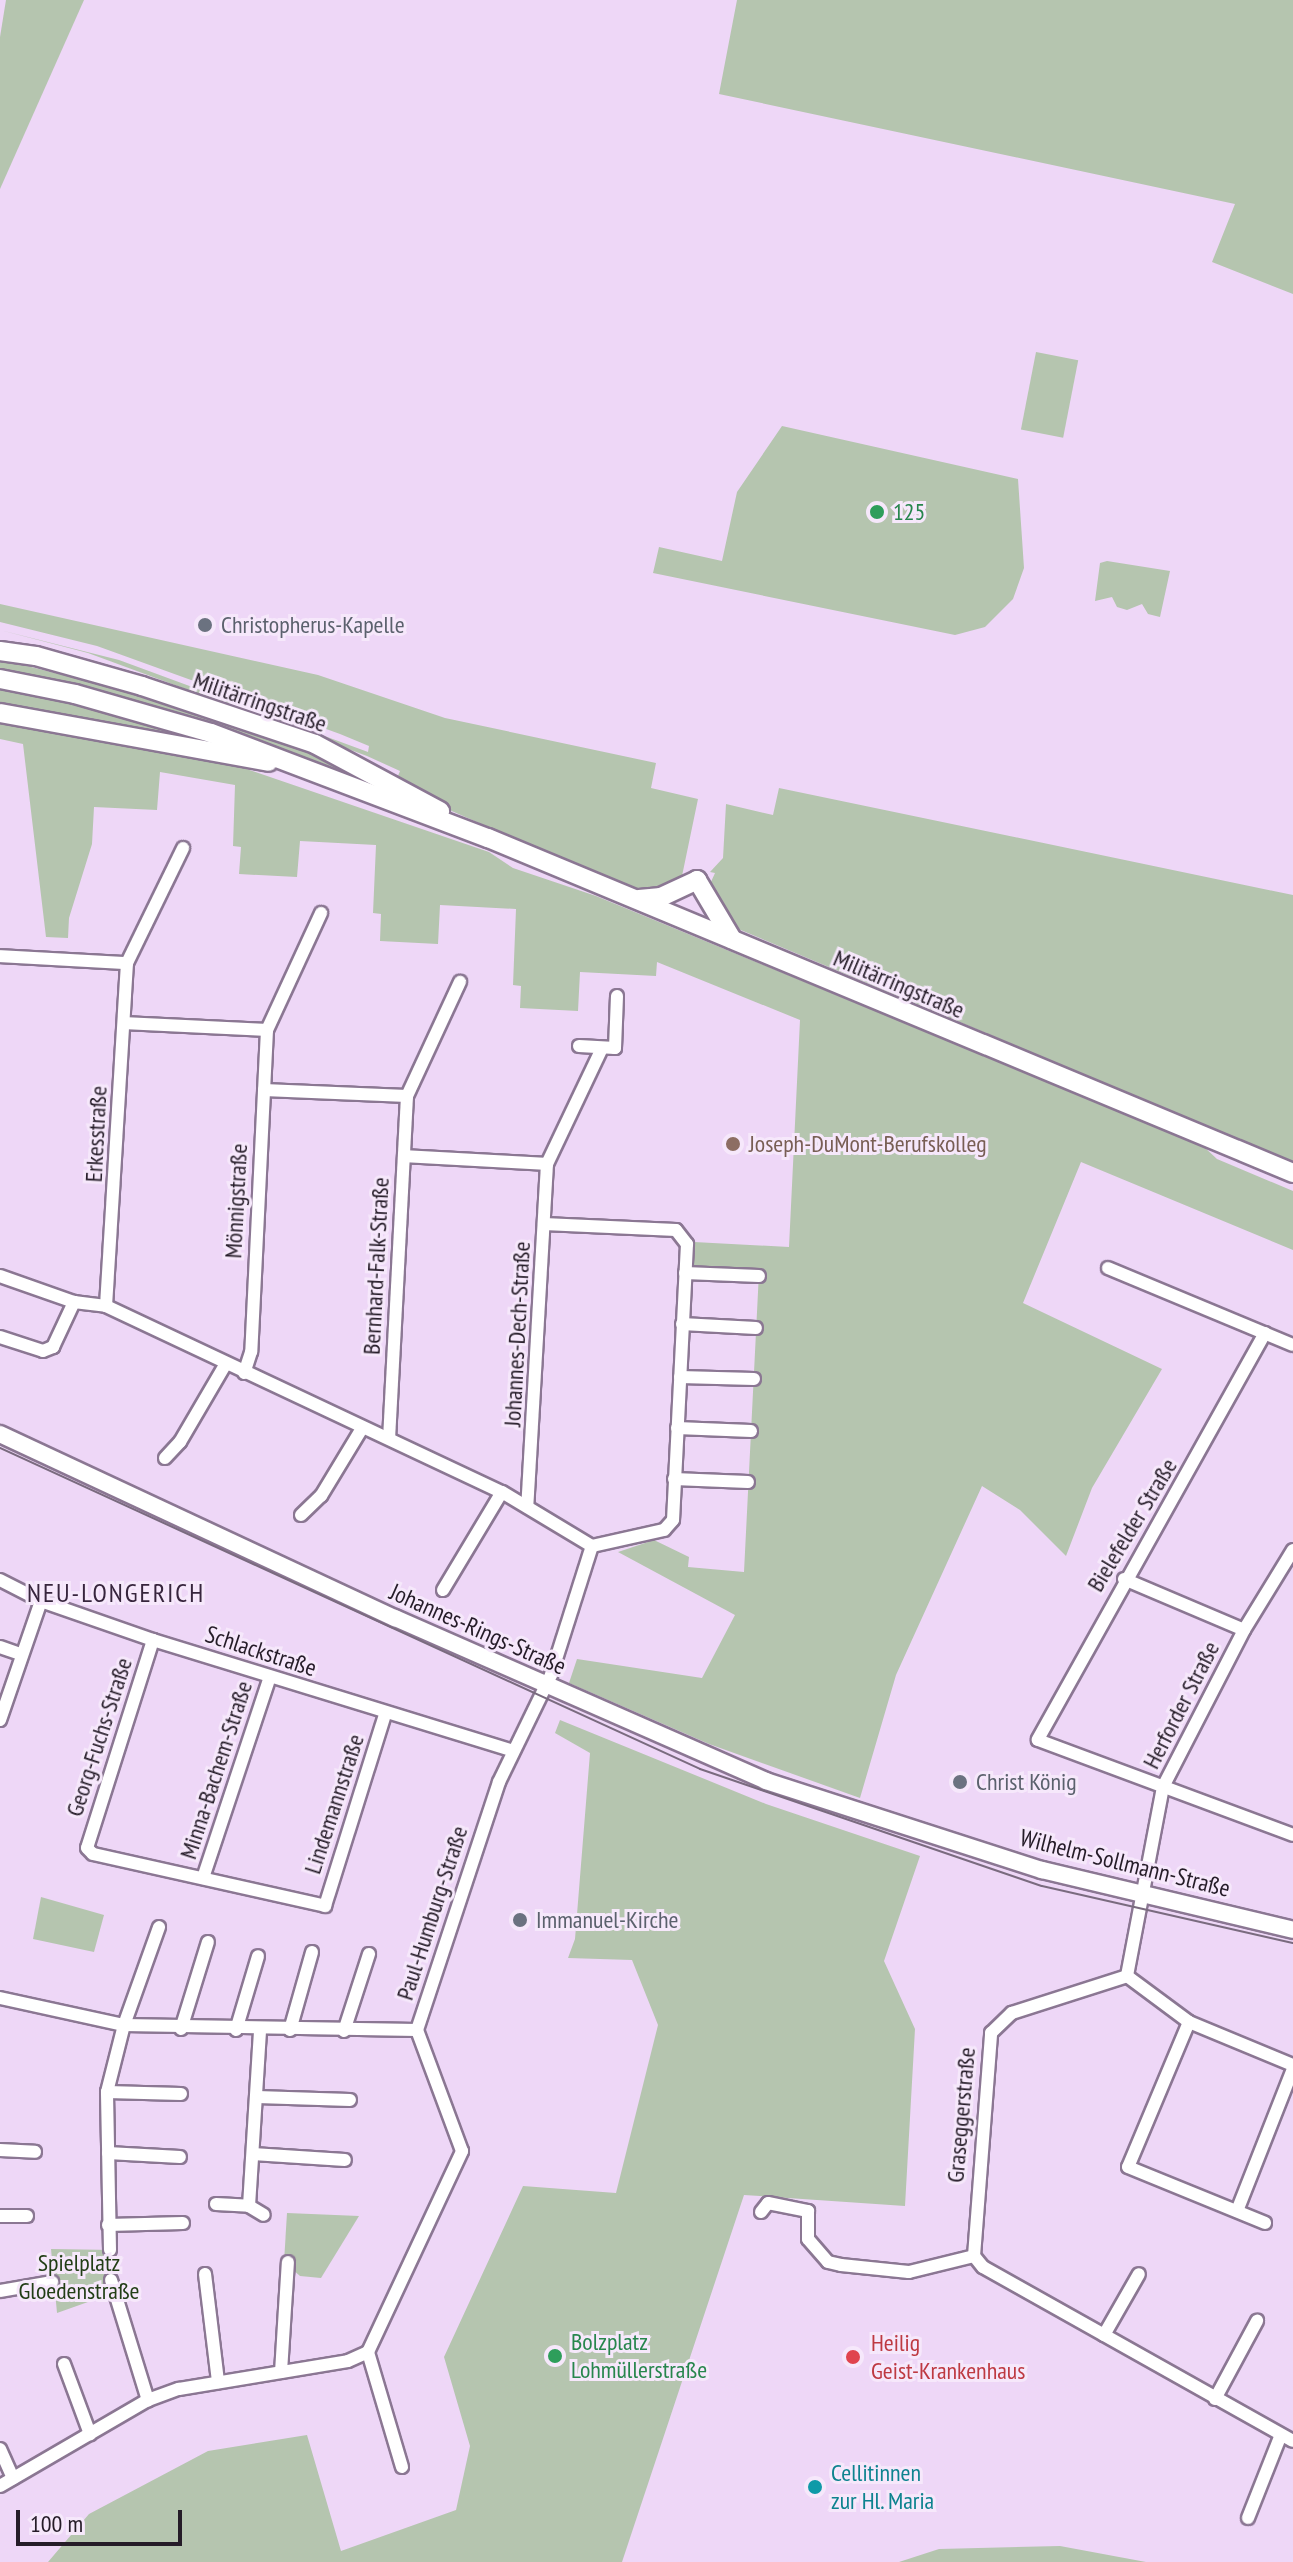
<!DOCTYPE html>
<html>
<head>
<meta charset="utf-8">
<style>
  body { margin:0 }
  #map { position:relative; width:1293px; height:2562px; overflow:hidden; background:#eed7f7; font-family:"PT Sans Narrow",sans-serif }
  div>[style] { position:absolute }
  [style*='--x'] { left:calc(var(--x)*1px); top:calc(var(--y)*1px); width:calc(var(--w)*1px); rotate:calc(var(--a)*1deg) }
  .green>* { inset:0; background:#b5c5af; transform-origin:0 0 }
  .roads { filter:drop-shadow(2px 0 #8b7793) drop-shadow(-2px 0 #8b7793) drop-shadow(0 2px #8b7793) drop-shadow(0 -2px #8b7793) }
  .minor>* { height:12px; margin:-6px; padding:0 6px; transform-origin:6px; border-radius:6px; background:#fff }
  .tertiary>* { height:16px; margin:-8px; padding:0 8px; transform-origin:8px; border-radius:8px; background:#fff }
  .secondary>* { height:18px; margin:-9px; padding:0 9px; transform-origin:9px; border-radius:9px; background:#fff }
  .tram>* { height:2px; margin:-1px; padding:0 1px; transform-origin:1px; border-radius:1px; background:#7a6b7f }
  .dots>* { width:22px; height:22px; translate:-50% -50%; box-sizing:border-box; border:4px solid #f6e8fb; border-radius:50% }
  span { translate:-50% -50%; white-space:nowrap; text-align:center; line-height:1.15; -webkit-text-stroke:6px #f6e8fb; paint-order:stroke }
  .leisure-label { font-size:24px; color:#27864d }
  .left { translate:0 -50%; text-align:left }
  .worship-label { font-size:24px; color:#5b616d }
  .street-label { font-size:24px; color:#251c28 }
  .education-label { font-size:24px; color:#785e54 }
  .park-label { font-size:24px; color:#223e16 }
  .health-label { font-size:24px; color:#be3a42 }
  .culture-label { font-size:24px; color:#0d838f }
  .neighbourhood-label { font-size:26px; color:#37253d; letter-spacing:2px }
  .scale { position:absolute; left:16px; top:2510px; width:166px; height:36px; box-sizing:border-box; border:4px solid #251c28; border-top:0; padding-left:10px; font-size:24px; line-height:28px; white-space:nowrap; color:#251c28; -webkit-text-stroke:6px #f6e8fb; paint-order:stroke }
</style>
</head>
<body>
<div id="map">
  <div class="green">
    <i style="clip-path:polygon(6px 0,84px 0,0 189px,0 37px)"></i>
    <i style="clip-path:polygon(737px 0,1293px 0,1293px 294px,1212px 262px,1235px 204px,719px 94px)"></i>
    <i style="left:1036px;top:352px;width:43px;height:79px;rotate:11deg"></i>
    <i style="clip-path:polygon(782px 426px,1018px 479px,1024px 568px,1013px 599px,985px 627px,955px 635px,653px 573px,659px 547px,722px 561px,737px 492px)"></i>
    <i style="clip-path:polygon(1107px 561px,1170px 571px,1160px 617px,1148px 614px,1142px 604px,1127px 610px,1117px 607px,1112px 597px,1095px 601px,1100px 563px)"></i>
    <i style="clip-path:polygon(0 604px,318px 675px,445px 718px,656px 763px,651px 788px,698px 799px,682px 876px,672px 892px,640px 893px,431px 802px,396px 781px,400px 771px,367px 756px,88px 653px,0 630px,119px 660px,368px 752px,369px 746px,340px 734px,97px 646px,0 622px)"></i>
    <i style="clip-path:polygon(0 659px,149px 697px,301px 748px,353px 777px,241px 736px,0 672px)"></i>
    <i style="clip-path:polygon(0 686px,70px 700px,236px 749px,0 705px)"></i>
    <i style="clip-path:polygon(0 721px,238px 766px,489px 852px,513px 868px,596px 896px,1203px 1146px,1217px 1159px,1293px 1191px,1293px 1250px,1081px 1162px,1023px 1303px,1162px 1369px,1092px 1488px,1066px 1556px,1020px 1510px,982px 1486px,896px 1675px,860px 1798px,709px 1744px,569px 1683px,577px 1659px,702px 1678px,735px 1615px,618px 1552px,654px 1540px,689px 1557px,688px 1567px,744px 1572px,759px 1272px,698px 1269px,692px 1263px,694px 1242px,789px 1247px,800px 1020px,657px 962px,656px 976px,580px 972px,578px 1011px,520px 1008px,521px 986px,513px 985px,516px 909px,440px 905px,438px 944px,380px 941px,381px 914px,373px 913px,376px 845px,300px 841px,297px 877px,239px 874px,241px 847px,233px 846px,235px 785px,160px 772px,157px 810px,94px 807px,92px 844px,69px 918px,68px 938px,46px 937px,23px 744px,0 739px)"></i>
    <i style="clip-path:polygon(779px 788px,1293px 895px,1293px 1162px,731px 926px,710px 884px,715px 873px,710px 872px,723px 858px,726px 804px,773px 815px)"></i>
    <i style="clip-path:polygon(560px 1720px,766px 1804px,920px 1856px,884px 1961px,915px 2029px,905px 2206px,744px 2195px,622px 2562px,48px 2562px,89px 2514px,208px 2451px,307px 2435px,341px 2551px,456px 2510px,470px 2446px,444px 2357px,523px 2186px,616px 2193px,658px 2025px,632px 1960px,568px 1958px,575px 1939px,590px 1753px,555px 1733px)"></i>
    <i style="clip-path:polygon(41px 1897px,104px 1915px,94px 1952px,33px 1939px)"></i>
    <i style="clip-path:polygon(287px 2213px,359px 2216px,321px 2278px,300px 2276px,284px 2262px)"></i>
    <i style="clip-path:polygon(51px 2249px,115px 2250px,115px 2279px,102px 2297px,57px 2313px)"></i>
    <i style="clip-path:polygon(1060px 2546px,1146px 2562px,899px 2562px,939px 2549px)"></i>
  </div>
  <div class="roads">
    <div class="minor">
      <i style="--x:0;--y:956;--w:127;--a:3.2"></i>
      <i style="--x:124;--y:1023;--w:143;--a:2.8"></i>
      <i style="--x:267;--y:1030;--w:322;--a:92.8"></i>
      <i style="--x:251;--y:1352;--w:22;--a:108"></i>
      <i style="--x:267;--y:1030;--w:129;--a:-65.2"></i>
      <i style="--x:579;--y:1046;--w:36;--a:3"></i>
      <i style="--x:615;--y:1048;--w:52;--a:-87.8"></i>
      <i style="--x:264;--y:1090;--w:143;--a:2.4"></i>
      <i style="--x:407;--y:1096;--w:341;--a:93"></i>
      <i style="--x:407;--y:1096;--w:126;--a:-65.1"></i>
      <i style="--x:404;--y:1156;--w:143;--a:3.2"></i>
      <i style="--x:547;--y:1164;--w:343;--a:93.3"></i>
      <i style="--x:547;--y:1164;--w:128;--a:-64.6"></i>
      <i style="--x:544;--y:1224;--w:132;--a:2.6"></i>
      <i style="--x:676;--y:1230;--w:18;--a:52"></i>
      <i style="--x:687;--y:1244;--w:276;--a:92.9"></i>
      <i style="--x:673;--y:1520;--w:13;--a:132"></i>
      <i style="--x:664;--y:1530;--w:74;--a:167.5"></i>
      <i style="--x:1108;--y:1268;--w:200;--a:22.6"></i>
      <i style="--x:685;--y:1273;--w:74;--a:2.3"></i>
      <i style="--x:0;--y:1276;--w:78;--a:19.4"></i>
      <i style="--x:74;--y:1302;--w:32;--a:7"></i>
      <i style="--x:106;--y:1306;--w:438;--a:25.2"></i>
      <i style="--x:502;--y:1492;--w:105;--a:31"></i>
      <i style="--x:106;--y:1306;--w:344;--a:-86.5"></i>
      <i style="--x:127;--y:963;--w:128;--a:-64"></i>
      <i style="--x:682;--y:1324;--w:74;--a:3.1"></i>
      <i style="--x:1265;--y:1333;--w:466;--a:119.2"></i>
      <i style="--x:1038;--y:1740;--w:272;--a:20.4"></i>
      <i style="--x:0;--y:1337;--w:45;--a:18"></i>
      <i style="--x:43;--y:1351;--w:11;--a:-22"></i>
      <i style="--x:53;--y:1347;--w:50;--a:-65"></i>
      <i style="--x:680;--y:1377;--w:74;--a:1.5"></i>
      <i style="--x:677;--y:1428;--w:74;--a:2.3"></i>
      <i style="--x:165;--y:1458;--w:22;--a:-47"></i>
      <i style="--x:180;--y:1442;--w:89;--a:-59.7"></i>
      <i style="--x:674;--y:1479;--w:74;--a:2.3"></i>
      <i style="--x:301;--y:1515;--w:28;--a:-44"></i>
      <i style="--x:321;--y:1496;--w:77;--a:-58.8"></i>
      <i style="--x:1293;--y:1550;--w:94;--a:121.5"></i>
      <i style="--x:1244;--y:1630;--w:177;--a:117.3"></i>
      <i style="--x:1163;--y:1787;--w:192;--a:100.8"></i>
      <i style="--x:1127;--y:1976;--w:77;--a:36.6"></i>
      <i style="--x:1189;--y:2022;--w:113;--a:22.5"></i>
      <i style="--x:1124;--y:1579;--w:130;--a:23"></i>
      <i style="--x:0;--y:1580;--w:46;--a:27.1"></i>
      <i style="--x:41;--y:1601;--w:119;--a:19.2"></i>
      <i style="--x:153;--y:1640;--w:377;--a:17.1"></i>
      <i style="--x:443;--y:1590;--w:114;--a:-59"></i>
      <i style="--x:153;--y:1640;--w:218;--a:107.6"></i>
      <i style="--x:87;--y:1848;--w:8;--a:45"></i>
      <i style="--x:93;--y:1854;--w:238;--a:12.6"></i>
      <i style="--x:325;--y:1906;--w:200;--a:-72.6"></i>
      <i style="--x:0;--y:1647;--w:21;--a:19"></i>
      <i style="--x:0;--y:1720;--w:126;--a:-71"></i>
      <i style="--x:203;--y:1878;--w:212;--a:-71.6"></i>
      <i style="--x:0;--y:1998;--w:127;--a:12.3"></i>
      <i style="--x:124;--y:2025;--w:293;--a:1"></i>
      <i style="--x:1189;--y:2022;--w:157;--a:112.8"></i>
      <i style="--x:1128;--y:2167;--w:148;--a:22.2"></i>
      <i style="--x:181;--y:2029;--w:91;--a:-72.8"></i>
      <i style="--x:236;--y:2030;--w:77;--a:-73.4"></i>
      <i style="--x:290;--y:2030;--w:81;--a:-74.2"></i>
      <i style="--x:344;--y:2031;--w:81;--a:-72"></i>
      <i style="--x:107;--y:2092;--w:74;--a:1.5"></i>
      <i style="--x:257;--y:2097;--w:93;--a:1.8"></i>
      <i style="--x:0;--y:2150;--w:35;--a:3"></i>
      <i style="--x:108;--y:2153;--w:72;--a:3.2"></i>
      <i style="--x:253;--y:2154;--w:92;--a:3.7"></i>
      <i style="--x:216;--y:2204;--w:33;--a:3"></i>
      <i style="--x:249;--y:2206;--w:17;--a:31"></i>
      <i style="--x:249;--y:2206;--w:175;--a:-86.4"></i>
      <i style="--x:1237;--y:2211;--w:153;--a:-68.5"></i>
      <i style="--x:761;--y:2212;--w:11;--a:-52"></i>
      <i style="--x:768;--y:2203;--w:41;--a:11.3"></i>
      <i style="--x:808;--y:2211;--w:28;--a:90"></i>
      <i style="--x:808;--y:2239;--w:30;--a:49"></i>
      <i style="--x:828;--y:2262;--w:13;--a:13"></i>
      <i style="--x:841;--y:2265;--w:68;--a:5.9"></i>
      <i style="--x:909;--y:2272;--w:67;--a:-13.8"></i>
      <i style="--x:974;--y:2256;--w:14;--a:51"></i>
      <i style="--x:983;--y:2267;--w:355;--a:29.3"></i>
      <i style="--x:0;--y:2216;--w:27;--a:0"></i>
      <i style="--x:108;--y:2225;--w:75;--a:-1.5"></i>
      <i style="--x:110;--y:2250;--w:158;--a:-91.1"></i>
      <i style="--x:107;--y:2092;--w:69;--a:-75.8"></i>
      <i style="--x:124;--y:2025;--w:104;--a:-70.3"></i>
      <i style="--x:974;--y:2256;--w:224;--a:-85.6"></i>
      <i style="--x:991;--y:2033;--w:29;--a:-44"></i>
      <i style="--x:1012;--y:2013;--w:121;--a:-17.8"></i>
      <i style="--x:205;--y:2274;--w:109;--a:83.1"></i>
      <i style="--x:111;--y:2280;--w:126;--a:72.9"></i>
      <i style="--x:0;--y:2291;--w:53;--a:-9.8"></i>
      <i style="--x:1104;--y:2335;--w:70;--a:-60.2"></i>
      <i style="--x:64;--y:2364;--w:75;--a:69.6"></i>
      <i style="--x:281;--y:2372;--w:110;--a:-86.4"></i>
      <i style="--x:1215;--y:2399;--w:89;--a:-61.7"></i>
      <i style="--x:0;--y:2449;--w:32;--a:66"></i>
      <i style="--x:402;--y:2467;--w:120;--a:-106.5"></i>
      <i style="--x:368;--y:2352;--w:222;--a:-64.9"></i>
      <i style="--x:462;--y:2151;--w:129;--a:-110.4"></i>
      <i style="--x:417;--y:2030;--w:261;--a:-71.7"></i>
      <i style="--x:499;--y:1782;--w:119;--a:-64.1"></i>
      <i style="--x:551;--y:1675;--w:135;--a:-72.4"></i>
      <i style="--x:0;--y:2486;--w:171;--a:-30.2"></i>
      <i style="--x:148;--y:2400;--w:33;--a:-20"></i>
      <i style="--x:179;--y:2389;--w:171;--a:-9.4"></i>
      <i style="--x:348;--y:2361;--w:22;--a:-24"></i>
      <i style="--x:1248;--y:2518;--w:87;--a:-68.4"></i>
    </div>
    <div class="tertiary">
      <i style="--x:0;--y:1434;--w:436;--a:25"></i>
      <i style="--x:395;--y:1618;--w:405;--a:23.7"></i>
      <i style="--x:766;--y:1781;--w:290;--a:17.9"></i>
      <i style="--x:1042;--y:1870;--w:258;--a:13.4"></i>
    </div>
    <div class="secondary">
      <i style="--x:0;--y:651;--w:36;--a:8"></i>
      <i style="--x:36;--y:656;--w:110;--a:15.8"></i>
      <i style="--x:142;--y:686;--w:182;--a:18.5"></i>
      <i style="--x:315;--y:744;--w:142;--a:28.2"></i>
      <i style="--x:0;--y:679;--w:76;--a:11.3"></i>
      <i style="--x:75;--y:694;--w:141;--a:16"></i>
      <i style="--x:211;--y:733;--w:296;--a:20.8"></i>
      <i style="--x:488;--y:838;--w:872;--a:22.59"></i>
      <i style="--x:0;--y:713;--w:273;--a:10.3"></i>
      <i style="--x:639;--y:899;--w:22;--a:-5"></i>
      <i style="--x:661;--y:897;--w:40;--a:-25"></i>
      <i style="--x:697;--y:880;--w:69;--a:59.3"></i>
    </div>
  </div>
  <div class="tram">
    <i style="--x:0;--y:1448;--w:770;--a:24.63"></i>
    <i style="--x:700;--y:1769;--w:361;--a:18.9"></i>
    <i style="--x:1042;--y:1886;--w:257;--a:12.8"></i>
  </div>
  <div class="dots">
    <i style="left:877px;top:512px;background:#2e9e5b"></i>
    <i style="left:205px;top:625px;background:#6b7280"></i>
    <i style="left:733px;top:1144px;background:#8d6e63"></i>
    <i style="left:960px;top:1782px;background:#6b7280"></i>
    <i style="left:520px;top:1920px;background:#6b7280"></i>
    <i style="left:555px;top:2356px;background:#2e9e5b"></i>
    <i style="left:853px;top:2357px;background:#e0444e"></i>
    <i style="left:815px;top:2487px;background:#0f9aa8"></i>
  </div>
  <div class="leisure-label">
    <span class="left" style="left:893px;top:512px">125</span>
    <span class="left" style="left:571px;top:2356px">Bolzplatz<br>Lohmüllerstraße</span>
  </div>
  <div class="worship-label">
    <span class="left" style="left:221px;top:625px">Christopherus-Kapelle</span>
    <span class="left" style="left:976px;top:1782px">Christ König</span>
    <span class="left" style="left:536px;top:1920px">Immanuel-Kirche</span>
  </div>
  <div class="street-label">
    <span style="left:260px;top:702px;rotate:19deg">Militärringstraße</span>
    <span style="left:899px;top:984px;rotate:23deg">Militärringstraße</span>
    <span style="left:96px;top:1134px;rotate:-87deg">Erkesstraße</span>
    <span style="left:236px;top:1201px;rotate:-87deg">Mönnigstraße</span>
    <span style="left:376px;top:1266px;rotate:-87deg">Bernhard-Falk-Straße</span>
    <span style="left:517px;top:1334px;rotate:-87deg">Johannes-Dech-Straße</span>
    <span style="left:1132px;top:1525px;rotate:-59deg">Bielefelder Straße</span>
    <span style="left:478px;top:1629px;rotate:24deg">Johannes-Rings-Straße</span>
    <span style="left:261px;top:1651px;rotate:18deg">Schlackstraße</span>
    <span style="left:1181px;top:1705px;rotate:-63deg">Herforder Straße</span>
    <span style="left:99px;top:1737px;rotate:-72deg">Georg-Fuchs-Straße</span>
    <span style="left:216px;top:1770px;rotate:-72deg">Minna-Bachem-Straße</span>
    <span style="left:334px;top:1804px;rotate:-72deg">Lindemannstraße</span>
    <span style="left:1125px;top:1863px;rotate:14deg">Wilhelm-Sollmann-Straße</span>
    <span style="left:432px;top:1913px;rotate:-72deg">Paul-Humburg-Straße</span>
    <span style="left:961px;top:2115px;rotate:-85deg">Graseggerstraße</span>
  </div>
  <div class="education-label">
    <span class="left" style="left:749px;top:1144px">Joseph-DuMont-Berufskolleg</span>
  </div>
  <div class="park-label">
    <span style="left:79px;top:2277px">Spielplatz<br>Gloedenstraße</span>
  </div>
  <div class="health-label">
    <span class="left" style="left:871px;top:2357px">Heilig<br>Geist-Krankenhaus</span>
  </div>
  <div class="culture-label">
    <span class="left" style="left:831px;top:2487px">Cellitinnen<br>zur Hl. Maria</span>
  </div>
  <div class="neighbourhood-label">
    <span style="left:116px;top:1593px">NEU-LONGERICH</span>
  </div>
  <div class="scale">100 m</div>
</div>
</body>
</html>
